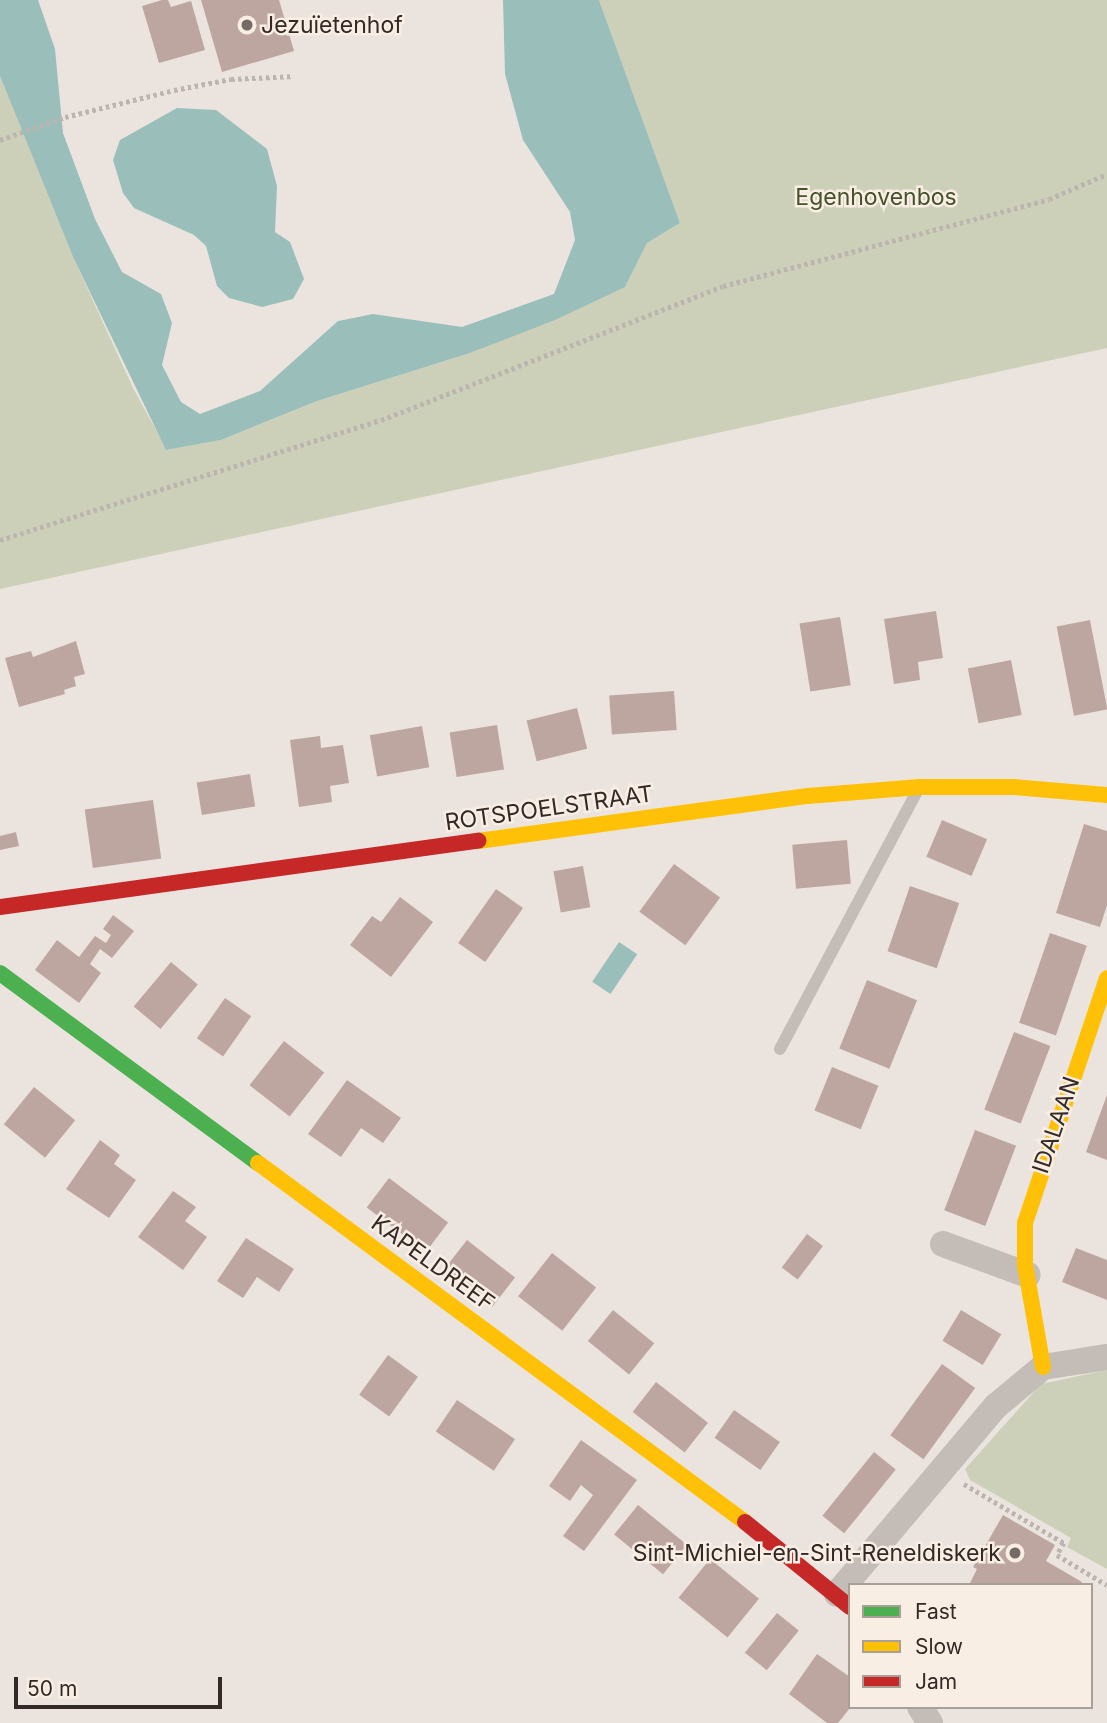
<!DOCTYPE html>
<html>
<head>
<meta charset="utf-8">
<style>
  body { margin:0 }
  #map { position:relative; width:1107px; height:1723px; overflow:hidden; background:#ebe4de; font-family:Inter,sans-serif }
  div>[style] { position:absolute }
  [style*='--x'] { left:calc(var(--x)*1px); top:calc(var(--y)*1px); width:calc(var(--w)*1px); rotate:calc(var(--a)*1deg) }
  .green>* { inset:0; background:#cdd0b8 }
  .water>* { inset:0; background:#9abeba; transform-origin:0 0 }
  .building>* { inset:0; background:#bea6a0; transform-origin:0 0 }
  .path>* { height:4.5px; margin-top:-2.25px; transform-origin:0; background:repeating-linear-gradient(90deg,#bcb4b0 0 3.5px,transparent 0 7px) }
  .lane>* { height:12px; margin:-6px; padding:0 6px; transform-origin:6px; border-radius:6px; background:#c4bcb7 }
  .street>* { height:26px; margin:-13px; padding:0 13px; transform-origin:13px; border-radius:13px; background:#c4bcb7 }
  .fast>* { height:16px; margin:-8px; padding:0 8px; transform-origin:8px; border-radius:8px; background:#4caf50 }
  .slow>* { height:16px; margin:-8px; padding:0 8px; transform-origin:8px; border-radius:8px; background:#ffc107 }
  .jam>* { height:16px; margin:-8px; padding:0 8px; transform-origin:8px; border-radius:8px; background:#c62828 }
  .dots>* { width:19px; height:19px; translate:-50% -50%; box-sizing:border-box; border:4px solid #f9eee4; border-radius:50% }
  span { translate:-50% -50%; white-space:nowrap; text-align:center; line-height:1.15; -webkit-text-stroke:5px #f9eee4; paint-order:stroke }
  .poi-label { font-size:23px; color:#342926 }
  .left { translate:0 -50%; text-align:left }
  .right { translate:-100% -50%; text-align:right }
  .park-label { font-size:23px; color:#46522a }
  .street-label { font-size:23px; color:#342926 }
  .legend { position:absolute; left:848px; top:1583px; width:245px; height:126px; box-sizing:border-box; background:#f9eee4; border:2px solid #aa9f98; margin:0; padding:9px 12px; list-style:none; font-size:21px; color:#342926 }
  .legend li { display:flex; align-items:center; gap:14px; height:35px }
  .legend b { width:35px; border:2px solid #aa9f98 }
  .scale { position:absolute; left:14px; top:1677px; width:208px; height:32px; box-sizing:border-box; border:4px solid #342926; border-top:0; padding-left:9px; font-size:21px; line-height:24px; white-space:nowrap; color:#342926; -webkit-text-stroke:5px #f9eee4; paint-order:stroke }
</style>
</head>
<body>
<div id="map">
  <div class="green">
    <i style="clip-path:polygon(599px 0,1107px 0,1107px 348px,0 589px,0 76px,73px 257px,133px 388px,167px 450px,221px 440px,317px 401px,467px 354px,625px 287px,647px 243px,680px 223px)"></i>
    <i style="clip-path:polygon(1107px 1370px,1107px 1569px,1067px 1547px,1071px 1538px,970px 1480px,965px 1469px,1041px 1384px)"></i>
  </div>
  <div class="water">
    <i style="clip-path:polygon(0 0,38px 0,55px 49px,63px 133px,95px 219px,122px 272px,161px 294px,172px 323px,162px 365px,181px 402px,200px 414px,260px 391px,338px 321px,373px 314px,462px 327px,554px 294px,575px 240px,570px 212px,523px 140px,505px 74px,503px 0,599px 0,680px 223px,647px 243px,625px 287px,555px 320px,467px 354px,317px 401px,221px 440px,166px 450px,73px 257px,0 76px)"></i>
    <i style="clip-path:polygon(177px 108px,216px 110px,267px 149px,277px 186px,275px 232px,290px 242px,304px 279px,293px 299px,262px 307px,229px 298px,217px 286px,206px 246px,194px 235px,134px 208px,123px 193px,113px 160px,120px 140px)"></i>
    <i style="left:619px;top:942px;width:22px;height:48px;rotate:34deg"></i>
  </div>
  <div class="building">
    <i style="clip-path:polygon(162px 0,168px 0,171px 7px,191px 1px,205px 50px,159px 63px,142px 6px)"></i>
    <i style="clip-path:polygon(201px 0,279px 0,294px 51px,222px 72px)"></i>
    <i style="clip-path:polygon(936px 611px,943px 658px,918px 662px,920px 680px,894px 684px,884px 619px)"></i>
    <i style="left:840px;top:617px;width:69px;height:41px;rotate:81deg"></i>
    <i style="left:1090px;top:620px;width:91px;height:34px;rotate:79deg"></i>
    <i style="clip-path:polygon(76px 641px,85px 674px,74px 677px,76px 686px,64px 690px,65px 694px,19px 707px,5px 658px,31px 651px,33px 657px)"></i>
    <i style="left:1011px;top:660px;width:56px;height:44px;rotate:79deg"></i>
    <i style="left:674px;top:691px;width:39px;height:65px;rotate:86deg"></i>
    <i style="left:577px;top:708px;width:42px;height:52px;rotate:76deg"></i>
    <i style="left:497px;top:725px;width:45px;height:48px;rotate:81deg"></i>
    <i style="left:422px;top:726px;width:42px;height:53px;rotate:80deg"></i>
    <i style="clip-path:polygon(320px 736px,321px 748px,343px 745px,349px 783px,330px 786px,332px 802px,299px 807px,290px 740px)"></i>
    <i style="left:250px;top:774px;width:33px;height:54px;rotate:81deg"></i>
    <i style="left:153px;top:800px;width:59px;height:69px;rotate:82deg"></i>
    <i style="left:942px;top:820px;width:49px;height:40px;rotate:23deg"></i>
    <i style="clip-path:polygon(1084px 824px,1107px 831px,1107px 905px,1100px 927px,1056px 913px)"></i>
    <i style="clip-path:polygon(16px 832px,19px 846px,0 850px,0 836px)"></i>
    <i style="left:847px;top:840px;width:44px;height:55px;rotate:85deg"></i>
    <i style="left:674px;top:864px;width:57px;height:59px;rotate:36deg"></i>
    <i style="left:583px;top:866px;width:42px;height:30px;rotate:80deg"></i>
    <i style="left:910px;top:886px;width:52px;height:69px;rotate:19deg"></i>
    <i style="left:496px;top:889px;width:33px;height:66px;rotate:35deg"></i>
    <i style="clip-path:polygon(400px 897px,433px 922px,391px 977px,350px 945px,372px 916px,381px 922px)"></i>
    <i style="clip-path:polygon(113px 915px,134px 931px,112px 958px,100px 949px,90px 964px,101px 973px,79px 1003px,35px 970px,57px 940px,79px 957px,95px 936px,106px 943px,111px 935px,103px 929px)"></i>
    <i style="left:1050px;top:933px;width:39px;height:95px;rotate:19deg"></i>
    <i style="left:171px;top:962px;width:35px;height:58px;rotate:40deg"></i>
    <i style="left:867px;top:980px;width:54px;height:74px;rotate:22deg"></i>
    <i style="left:225px;top:998px;width:32px;height:49px;rotate:35deg"></i>
    <i style="left:1014px;top:1032px;width:39px;height:83px;rotate:21deg"></i>
    <i style="left:284px;top:1041px;width:51px;height:56px;rotate:38deg"></i>
    <i style="left:832px;top:1067px;width:50px;height:47px;rotate:22deg"></i>
    <i style="clip-path:polygon(347px 1080px,401px 1118px,383px 1143px,361px 1128px,341px 1157px,308px 1134px)"></i>
    <i style="left:34px;top:1087px;width:53px;height:48px;rotate:39deg"></i>
    <i style="clip-path:polygon(1107px 1095px,1107px 1160px,1086px 1152px)"></i>
    <i style="left:975px;top:1130px;width:44px;height:86px;rotate:21deg"></i>
    <i style="clip-path:polygon(100px 1140px,120px 1155px,114px 1164px,136px 1180px,109px 1218px,66px 1189px)"></i>
    <i style="left:389px;top:1178px;width:74px;height:37px;rotate:37deg"></i>
    <i style="clip-path:polygon(173px 1191px,196px 1207px,185px 1221px,207px 1237px,183px 1270px,138px 1237px)"></i>
    <i style="left:807px;top:1234px;width:20px;height:42px;rotate:37deg"></i>
    <i style="clip-path:polygon(246px 1238px,294px 1269px,279px 1292px,257px 1277px,243px 1298px,217px 1281px)"></i>
    <i style="left:467px;top:1240px;width:61px;height:37px;rotate:38deg"></i>
    <i style="clip-path:polygon(1076px 1248px,1107px 1260px,1107px 1300px,1062px 1282px)"></i>
    <i style="left:552px;top:1253px;width:56px;height:55px;rotate:38deg"></i>
    <i style="left:613px;top:1310px;width:53px;height:40px;rotate:39deg"></i>
    <i style="left:961px;top:1310px;width:47px;height:36px;rotate:31deg"></i>
    <i style="left:388px;top:1355px;width:37px;height:49px;rotate:36deg"></i>
    <i style="left:942px;top:1364px;width:41px;height:88px;rotate:36deg"></i>
    <i style="left:656px;top:1382px;width:66px;height:38px;rotate:38deg"></i>
    <i style="left:457px;top:1400px;width:70px;height:38px;rotate:34deg"></i>
    <i style="left:734px;top:1410px;width:56px;height:34px;rotate:35deg"></i>
    <i style="clip-path:polygon(581px 1440px,637px 1480px,584px 1551px,563px 1536px,593px 1495px,581px 1485px,570px 1501px,549px 1486px)"></i>
    <i style="left:874px;top:1452px;width:28px;height:82px;rotate:39deg"></i>
    <i style="left:638px;top:1505px;width:63px;height:38px;rotate:39deg"></i>
    <i style="clip-path:polygon(1003px 1515px,1055px 1545px,1046px 1561px,1082px 1582px,1080px 1585px,969px 1585px,977px 1569px,973px 1567px)"></i>
    <i style="left:710px;top:1559px;width:63px;height:50px;rotate:39deg"></i>
    <i style="left:777px;top:1613px;width:28px;height:51px;rotate:39deg"></i>
    <i style="clip-path:polygon(817px 1654px,850px 1677px,850px 1708px,838px 1723px,827px 1723px,789px 1694px)"></i>
  </div>
  <div class="path">
    <i style="--x:0;--y:140;--w:69;--a:-19.5"></i>
    <i style="--x:65;--y:117;--w:112;--a:-13.9"></i>
    <i style="--x:174;--y:90;--w:58;--a:-10.9"></i>
    <i style="--x:231;--y:79;--w:63;--a:-2.7"></i>
    <i style="--x:0;--y:540;--w:399;--a:-17.5"></i>
    <i style="--x:381;--y:420;--w:367;--a:-21.4"></i>
    <i style="--x:723;--y:286;--w:337;--a:-14.9"></i>
    <i style="--x:1049;--y:199;--w:63;--a:-23.3"></i>
    <i style="--x:964;--y:1484;--w:116;--a:30.5"></i>
    <i style="--x:1064;--y:1543;--w:14;--a:120"></i>
    <i style="--x:1057;--y:1555;--w:58;--a:31"></i>
  </div>
  <div class="lane">
    <i style="--x:780;--y:1049;--w:290;--a:-62"></i>
  </div>
  <div class="street">
    <i style="--x:943;--y:1244;--w:90;--a:20"></i>
    <i style="--x:837;--y:1594;--w:246;--a:-49.8"></i>
    <i style="--x:996;--y:1406;--w:61;--a:-39.7"></i>
    <i style="--x:1043;--y:1367;--w:65;--a:-8.9"></i>
    <i style="--x:920;--y:1707;--w:19;--a:58"></i>
  </div>
  <div class="fast">
    <i style="--x:0;--y:973;--w:320;--a:36.4"></i>
  </div>
  <div class="slow">
    <i style="--x:478;--y:841;--w:333;--a:-7.8"></i>
    <i style="--x:808;--y:796;--w:112;--a:-4.6"></i>
    <i style="--x:920;--y:787;--w:94;--a:0"></i>
    <i style="--x:1014;--y:787;--w:93;--a:4.9"></i>
    <i style="--x:258;--y:1163;--w:605;--a:36.4"></i>
    <i style="--x:1043;--y:1367;--w:104;--a:-100"></i>
    <i style="--x:1025;--y:1265;--w:42;--a:-90"></i>
    <i style="--x:1025;--y:1223;--w:258;--a:-71.5"></i>
  </div>
  <div class="jam">
    <i style="--x:0;--y:907;--w:483;--a:-7.9"></i>
    <i style="--x:745;--y:1522;--w:135;--a:39"></i>
  </div>
  <div class="dots">
    <i style="left:247px;top:25px;background:#746a66"></i>
    <i style="left:1015px;top:1553px;background:#746a66"></i>
  </div>
  <div class="poi-label">
    <span class="left" style="left:261px;top:25px">Jezuïetenhof</span>
    <span class="right" style="left:1001px;top:1553px">Sint-Michiel-en-Sint-Reneldiskerk</span>
  </div>
  <div class="park-label">
    <span style="left:876px;top:197px">Egenhovenbos</span>
  </div>
  <div class="street-label">
    <span style="left:549px;top:808px;rotate:-8deg">ROTSPOELSTRAAT</span>
    <span style="left:1056px;top:1125px;rotate:-71deg">IDALAAN</span>
    <span style="left:433px;top:1263px;rotate:36deg">KAPELDREEF</span>
  </div>
  <ul class="legend">
  <li><b style="height:9px;background:#4caf50"></b>Fast</li>
  <li><b style="height:9px;background:#ffc107"></b>Slow</li>
  <li><b style="height:9px;background:#c62828"></b>Jam</li>
  </ul>
  <div class="scale">50 m</div>
</div>
</body>
</html>
